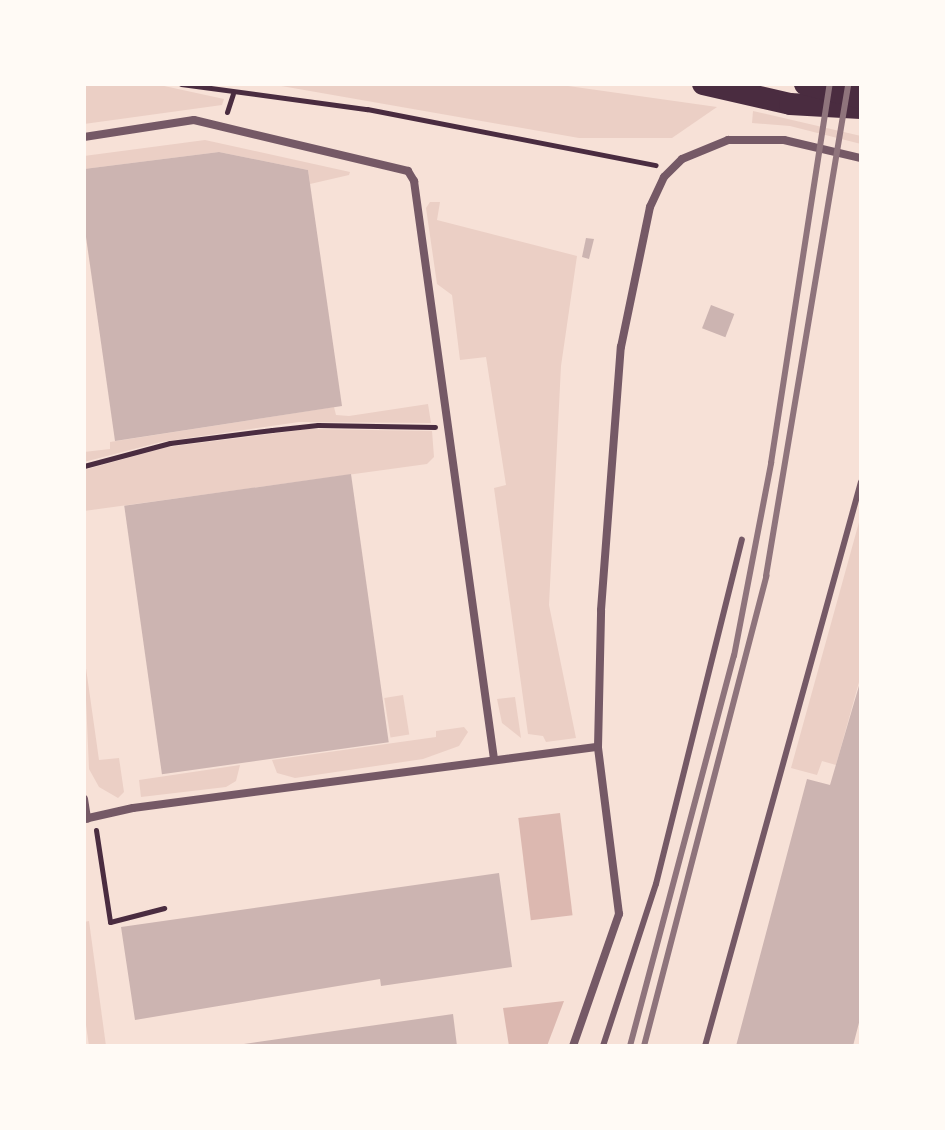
<!DOCTYPE html>
<html>
<head>
<meta charset="utf-8">
<style>
  body { margin:0 }
  #map { position:relative; width:945px; height:1130px; overflow:hidden; background:#f7e1d7; font-family:"Nunito Sans",sans-serif }
  div>[style] { position:absolute }
  [style*='--x'] { left:calc(var(--x)*1px); top:calc(var(--y)*1px); width:calc(var(--w)*1px); rotate:calc(var(--a)*1deg) }
  .green>* { inset:0; background:#ebcfc5; transform-origin:0 0 }
  .water>* { inset:0; background:#dcb8b0; transform-origin:0 0 }
  .building>* { inset:0; background:#ccb4b1; transform-origin:0 0 }
  .path>* { height:5px; margin:-2.5px; padding:0 2.5px; transform-origin:2.5px; border-radius:2.5px; background:#4a2c40 }
  .service>* { height:6px; margin:-3px; padding:0 3px; transform-origin:3px; border-radius:3px; background:#755966 }
  .minor>* { height:8px; margin:-4px; padding:0 4px; transform-origin:4px; border-radius:4px; background:#755966 }
  .trunk>* { height:22px; margin:-11px; padding:0 11px; transform-origin:11px; border-radius:11px; background:#4a2c40 }
  .rail>* { height:6px; margin:-3px; padding:0 3px; transform-origin:3px; border-radius:3px; background:#8f747c }
  span { translate:-50% -50%; white-space:nowrap; text-align:center; line-height:1.15; -webkit-text-stroke:8px #fffaf5; paint-order:stroke }
  .frame { position:absolute; inset:0; border:86px solid #fffaf5; pointer-events:none }
</style>
</head>
<body>
<div id="map">
  <div class="green">
    <i style="clip-path:polygon(84px 84px,155px 84px,224px 99px,222px 105px,84px 124px)"></i>
    <i style="clip-path:polygon(270px 84px,554px 84px,717px 107px,672px 138px,579px 138px)"></i>
    <i style="clip-path:polygon(753px 111px,861px 136px,861px 144px,790px 126px,752px 123px)"></i>
    <i style="clip-path:polygon(205px 140px,350px 172px,349px 175px,310px 184px,308px 170px,219px 152px,84px 169px,84px 156px)"></i>
    <i style="clip-path:polygon(430px 202px,440px 202px,437px 220px,577px 256px,561px 366px,549px 605px,576px 738px,546px 742px,543px 736px,528px 734px,494px 488px,506px 485px,486px 357px,460px 360px,452px 295px,437px 284px,426px 208px)"></i>
    <i style="clip-path:polygon(428px 404px,431px 423px,299px 422px,161px 442px,84px 462px,84px 452px,110px 449px,110px 442px,334px 407px,336px 415px,349px 416px)"></i>
    <i style="clip-path:polygon(309px 429px,432px 431px,434px 457px,427px 464px,84px 511px,84px 470px,167px 447px)"></i>
    <i style="clip-path:polygon(861px 515px,861px 675px,836px 765px,822px 761px,817px 775px,791px 768px)"></i>
    <i style="clip-path:polygon(84px 654px,99px 760px,119px 758px,124px 792px,118px 798px,99px 787px,89px 769px)"></i>
    <i style="left:403px;top:695px;width:40px;height:19px;rotate:81deg"></i>
    <i style="clip-path:polygon(515px 697px,521px 738px,502px 723px,497px 699px)"></i>
    <i style="clip-path:polygon(464px 727px,468px 732px,459px 746px,423px 759px,295px 778px,277px 773px,272px 760px,436px 737px,436px 731px)"></i>
    <i style="clip-path:polygon(240px 765px,236px 781px,226px 787px,141px 797px,139px 780px)"></i>
    <i style="clip-path:polygon(89px 921px,106px 1046px,89px 1046px,84px 1011px,84px 922px)"></i>
  </div>
  <div class="water">
    <i style="left:560px;top:813px;width:103px;height:42px;rotate:83deg"></i>
    <i style="clip-path:polygon(564px 1001px,547px 1046px,509px 1046px,503px 1008px)"></i>
  </div>
  <div class="building">
    <i style="clip-path:polygon(219px 152px,308px 170px,342px 406px,115px 441px,84px 223px,84px 169px)"></i>
    <i style="clip-path:polygon(586px 238px,594px 239px,589px 259px,582px 257px)"></i>
    <i style="left:711px;top:305px;width:25px;height:25px;rotate:21deg"></i>
    <i style="left:351px;top:474px;width:271px;height:229px;rotate:82deg"></i>
    <i style="clip-path:polygon(861px 679px,861px 1015px,853px 1046px,736px 1046px,807px 779px,830px 785px)"></i>
    <i style="clip-path:polygon(499px 873px,512px 967px,381px 986px,380px 979px,135px 1020px,121px 927px)"></i>
    <i style="clip-path:polygon(453px 1014px,457px 1046px,244px 1046px,244px 1044px)"></i>
  </div>
  <div class="path">
    <i style="--x:181;--y:84;--w:188;--a:7.7"></i>
    <i style="--x:367;--y:109;--w:294;--a:11"></i>
    <i style="--x:227;--y:112;--w:19;--a:-72"></i>
    <i style="--x:84;--y:466;--w:89;--a:-15"></i>
    <i style="--x:170;--y:443;--w:103;--a:-7.3"></i>
    <i style="--x:272;--y:430;--w:46;--a:-6.2"></i>
    <i style="--x:318;--y:425;--w:117;--a:1"></i>
    <i style="--x:96;--y:830;--w:93;--a:81.3"></i>
    <i style="--x:110;--y:922;--w:56;--a:-14.5"></i>
  </div>
  <div class="service">
    <i style="--x:603;--y:1046;--w:170;--a:-71.9"></i>
    <i style="--x:656;--y:884;--w:355;--a:-76"></i>
    <i style="--x:705;--y:1046;--w:585;--a:-74.54"></i>
  </div>
  <div class="minor">
    <i style="--x:84;--y:137;--w:111;--a:-8.8"></i>
    <i style="--x:194;--y:120;--w:220;--a:13.4"></i>
    <i style="--x:408;--y:171;--w:12;--a:59"></i>
    <i style="--x:414;--y:181;--w:584;--a:82.12"></i>
    <i style="--x:84;--y:799;--w:20;--a:81"></i>
    <i style="--x:84;--y:819;--w:50;--a:-12.7"></i>
    <i style="--x:133;--y:808;--w:469;--a:-7.5"></i>
    <i style="--x:573;--y:1046;--w:140;--a:-70.8"></i>
    <i style="--x:619;--y:914;--w:168;--a:-97.2"></i>
    <i style="--x:598;--y:747;--w:137;--a:-88.7"></i>
    <i style="--x:601;--y:610;--w:264;--a:-85.7"></i>
    <i style="--x:621;--y:347;--w:143;--a:-78.3"></i>
    <i style="--x:650;--y:207;--w:33;--a:-65"></i>
    <i style="--x:664;--y:177;--w:25;--a:-45"></i>
    <i style="--x:682;--y:159;--w:50;--a:-22.4"></i>
    <i style="--x:728;--y:140;--w:56;--a:0"></i>
    <i style="--x:784;--y:140;--w:79;--a:13.2"></i>
  </div>
  <div class="trunk">
    <i style="--x:703;--y:84;--w:89;--a:12.9"></i>
    <i style="--x:790;--y:104;--w:71;--a:3.2"></i>
    <i style="--x:805;--y:84;--w:58;--a:14"></i>
  </div>
  <div class="rail">
    <i style="--x:630;--y:1046;--w:404;--a:-75.1"></i>
    <i style="--x:734;--y:656;--w:197;--a:-79.1"></i>
    <i style="--x:771;--y:463;--w:384;--a:-81.2"></i>
    <i style="--x:644;--y:1046;--w:486;--a:-75.4"></i>
    <i style="--x:766;--y:576;--w:499;--a:-80.5"></i>
  </div>
  <div class="frame"></div>
</div>
</body>
</html>
